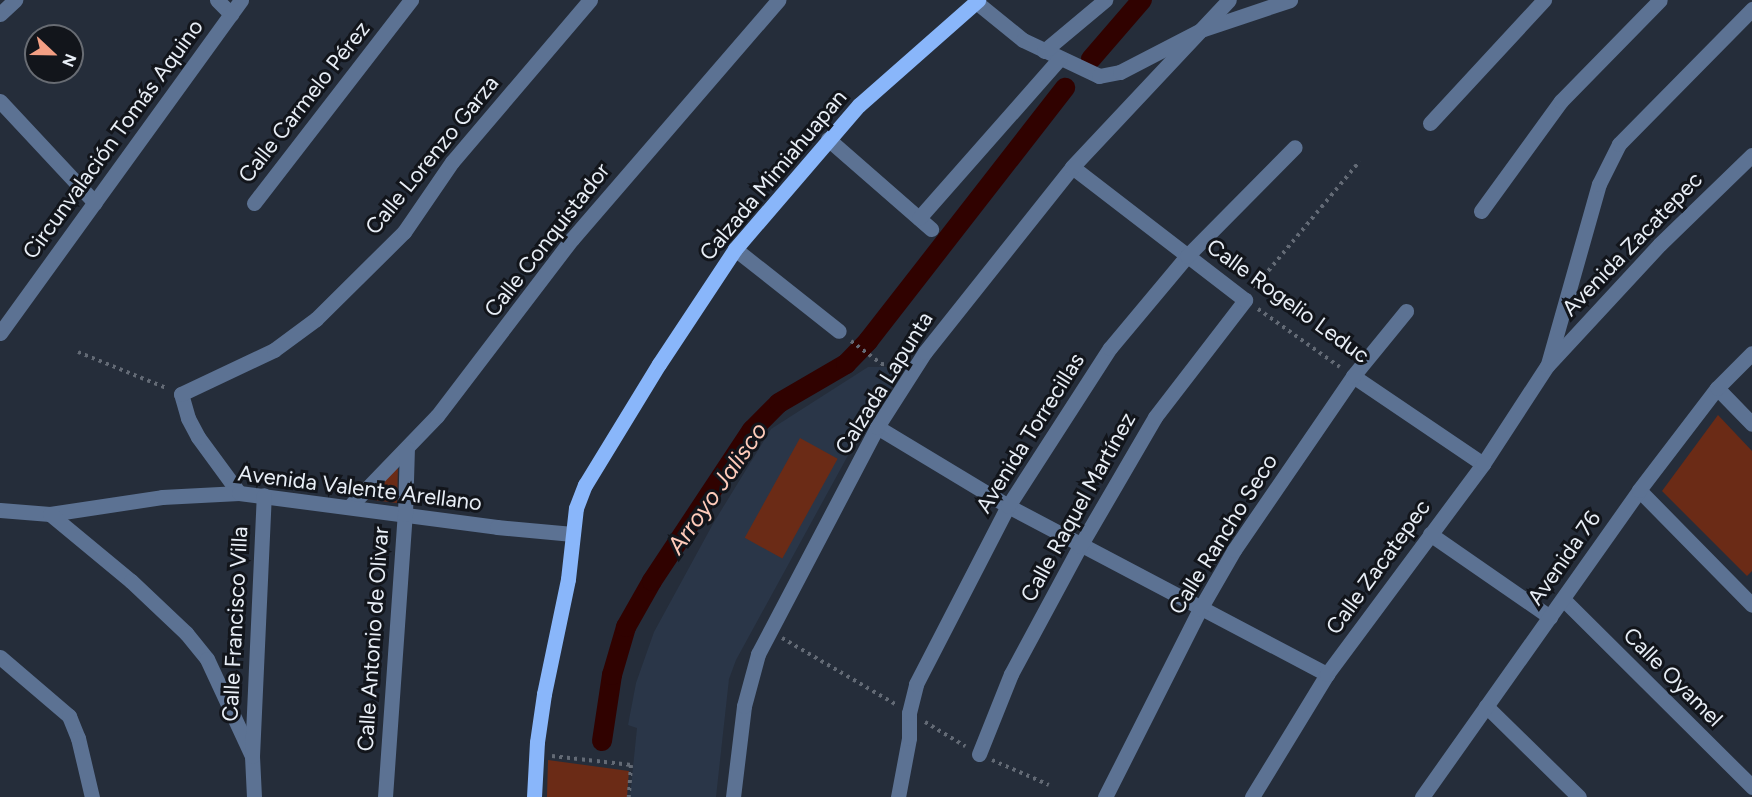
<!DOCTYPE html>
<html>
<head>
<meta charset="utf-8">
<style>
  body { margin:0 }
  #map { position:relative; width:1752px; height:797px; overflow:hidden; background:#252d3a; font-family:Figtree,sans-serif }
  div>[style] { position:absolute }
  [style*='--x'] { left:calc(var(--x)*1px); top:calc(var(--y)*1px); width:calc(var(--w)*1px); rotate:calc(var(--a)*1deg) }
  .built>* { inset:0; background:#2a3648 }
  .green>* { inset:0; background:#6b2b16; transform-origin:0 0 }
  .canal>* { height:20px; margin:-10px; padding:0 10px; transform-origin:10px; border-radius:10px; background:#300200 }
  .path>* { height:4px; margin-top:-2px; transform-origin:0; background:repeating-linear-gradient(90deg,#636a75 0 3px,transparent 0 7.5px) }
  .minor>* { height:15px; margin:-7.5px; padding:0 7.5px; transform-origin:7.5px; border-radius:7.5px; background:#5c7293 }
  .major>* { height:15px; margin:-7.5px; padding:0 7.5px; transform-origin:7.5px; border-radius:7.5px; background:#89b6fa }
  span { translate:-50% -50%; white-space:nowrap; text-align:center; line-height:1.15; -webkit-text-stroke:6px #12151b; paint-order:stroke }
  .street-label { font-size:22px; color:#e8eef6 }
  .water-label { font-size:24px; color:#ffcbba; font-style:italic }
  .north { position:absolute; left:24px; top:24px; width:60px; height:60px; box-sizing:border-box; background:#12151b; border:2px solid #686c73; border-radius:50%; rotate:112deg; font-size:16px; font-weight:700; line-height:24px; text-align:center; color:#e8eef6 }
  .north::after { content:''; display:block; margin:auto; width:21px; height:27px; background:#f39f84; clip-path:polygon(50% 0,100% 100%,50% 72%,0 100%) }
</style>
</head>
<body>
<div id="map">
  <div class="built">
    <i style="clip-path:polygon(868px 367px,901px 367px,902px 371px,857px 439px,736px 660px,729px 679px,716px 797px,630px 797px,637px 728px,628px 725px,636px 683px,654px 632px,714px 522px,771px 429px)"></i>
  </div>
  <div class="green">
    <i style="clip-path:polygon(1718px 415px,1752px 451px,1752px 571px,1747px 576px,1662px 491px)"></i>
    <i style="left:800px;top:438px;width:43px;height:114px;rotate:29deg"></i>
    <i style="clip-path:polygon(398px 467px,397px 503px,366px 499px)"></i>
    <i style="clip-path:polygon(548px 760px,629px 771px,627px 797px,547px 797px)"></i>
  </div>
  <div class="canal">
    <i style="--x:1091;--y:59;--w:78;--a:-49.2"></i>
    <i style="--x:602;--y:741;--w:67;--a:-81.4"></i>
    <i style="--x:612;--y:675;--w:50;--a:-73.7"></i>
    <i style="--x:626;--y:627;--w:53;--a:-60.5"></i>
    <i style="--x:652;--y:581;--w:181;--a:-56.5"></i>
    <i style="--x:752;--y:430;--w:38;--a:-45"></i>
    <i style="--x:779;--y:403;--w:78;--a:-30.2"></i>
    <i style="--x:846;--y:364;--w:32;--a:-46"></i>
    <i style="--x:868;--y:341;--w:321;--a:-52.1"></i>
  </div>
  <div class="path">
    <i style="--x:1254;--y:288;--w:165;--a:-50.2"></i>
    <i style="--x:1258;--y:309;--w:100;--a:35.3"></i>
    <i style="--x:851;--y:341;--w:38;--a:37"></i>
    <i style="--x:881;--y:364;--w:18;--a:3"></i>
    <i style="--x:78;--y:352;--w:95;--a:22.2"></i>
    <i style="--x:782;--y:638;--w:131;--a:30.3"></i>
    <i style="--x:925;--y:722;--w:47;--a:31"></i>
    <i style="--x:552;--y:756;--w:80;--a:6.5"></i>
    <i style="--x:631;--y:765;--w:32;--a:94"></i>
    <i style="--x:992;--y:760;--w:62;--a:23.7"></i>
  </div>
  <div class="minor">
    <i style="--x:217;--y:0;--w:20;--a:45"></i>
    <i style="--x:976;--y:2;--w:60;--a:39"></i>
    <i style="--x:1023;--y:40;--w:84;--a:25.3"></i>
    <i style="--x:1099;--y:76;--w:21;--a:-11"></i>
    <i style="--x:1120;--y:72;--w:91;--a:-27.4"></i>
    <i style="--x:1201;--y:30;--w:94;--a:-18.6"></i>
    <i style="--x:0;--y:14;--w:21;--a:-43"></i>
    <i style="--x:1044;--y:51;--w:80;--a:-39.9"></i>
    <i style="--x:0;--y:101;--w:139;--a:47"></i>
    <i style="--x:1430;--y:123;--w:168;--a:-47.2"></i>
    <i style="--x:828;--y:139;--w:137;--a:41.1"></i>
    <i style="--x:254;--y:203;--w:257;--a:-52.3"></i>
    <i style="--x:1481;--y:211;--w:136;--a:-54"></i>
    <i style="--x:1561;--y:101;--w:141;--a:-45.6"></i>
    <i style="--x:919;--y:218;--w:213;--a:-48.6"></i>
    <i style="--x:735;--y:249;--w:132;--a:38.3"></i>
    <i style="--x:0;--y:333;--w:411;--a:-54.1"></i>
    <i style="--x:1548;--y:364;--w:187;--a:-74.2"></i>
    <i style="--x:1599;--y:184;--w:45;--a:-63.4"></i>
    <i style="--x:1619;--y:144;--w:190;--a:-45.4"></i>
    <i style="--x:1353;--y:376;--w:157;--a:34.1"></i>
    <i style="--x:1717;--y:388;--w:50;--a:45.8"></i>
    <i style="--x:877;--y:427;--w:153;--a:31.1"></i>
    <i style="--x:1008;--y:506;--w:361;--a:27.8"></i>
    <i style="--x:1639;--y:490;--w:161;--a:45.5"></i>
    <i style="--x:239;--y:493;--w:69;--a:-126.2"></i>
    <i style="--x:198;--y:437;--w:21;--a:-118"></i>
    <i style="--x:188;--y:418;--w:25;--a:-106"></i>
    <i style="--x:181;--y:394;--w:103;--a:-25.3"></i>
    <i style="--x:274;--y:350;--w:52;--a:-36.4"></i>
    <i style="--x:316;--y:319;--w:124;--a:-44.7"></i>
    <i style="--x:404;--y:232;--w:85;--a:-55.6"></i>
    <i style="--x:452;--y:162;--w:213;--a:-49.6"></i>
    <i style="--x:350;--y:506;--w:125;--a:-46"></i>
    <i style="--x:437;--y:416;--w:223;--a:-52.7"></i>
    <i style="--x:572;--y:239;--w:316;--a:-49.2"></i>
    <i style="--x:0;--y:510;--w:50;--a:4.6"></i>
    <i style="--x:50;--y:514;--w:113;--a:-8.6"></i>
    <i style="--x:162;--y:497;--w:77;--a:-3"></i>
    <i style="--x:239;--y:493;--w:260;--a:7.5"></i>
    <i style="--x:497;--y:527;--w:76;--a:5.3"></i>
    <i style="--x:50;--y:514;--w:105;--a:39.6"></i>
    <i style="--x:131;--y:581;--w:76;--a:43.4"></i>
    <i style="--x:186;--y:633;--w:33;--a:51"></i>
    <i style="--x:207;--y:659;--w:107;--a:65.1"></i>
    <i style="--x:1430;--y:534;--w:146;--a:34.7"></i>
    <i style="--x:1563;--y:599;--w:267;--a:44.8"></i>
    <i style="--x:0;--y:657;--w:91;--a:40.5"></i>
    <i style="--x:69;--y:716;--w:24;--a:68"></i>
    <i style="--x:78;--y:738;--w:61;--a:76.7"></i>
    <i style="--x:1486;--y:706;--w:130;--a:44.4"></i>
    <i style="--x:979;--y:754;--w:86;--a:-68.2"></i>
    <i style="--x:1011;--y:674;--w:145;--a:-61.7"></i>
    <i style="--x:1080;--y:546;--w:149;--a:-59.8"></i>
    <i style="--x:1155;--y:417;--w:148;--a:-52.4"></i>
    <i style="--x:1245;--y:300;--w:218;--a:-142.4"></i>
    <i style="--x:254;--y:797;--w:41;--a:-92.8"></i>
    <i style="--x:252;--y:756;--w:261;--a:-87.4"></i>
    <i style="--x:385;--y:797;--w:284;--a:-86"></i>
    <i style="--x:405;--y:514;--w:66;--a:-88.3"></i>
    <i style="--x:733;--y:797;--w:92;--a:-83.1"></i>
    <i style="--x:744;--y:706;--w:54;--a:-74.9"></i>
    <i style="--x:758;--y:654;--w:256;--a:-62.3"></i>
    <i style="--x:877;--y:427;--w:89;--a:-57.4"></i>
    <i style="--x:925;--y:352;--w:236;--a:-51.5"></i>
    <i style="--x:1072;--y:167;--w:229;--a:-46.8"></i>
    <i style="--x:898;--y:797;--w:60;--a:-79.4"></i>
    <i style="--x:909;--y:738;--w:25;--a:-90"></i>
    <i style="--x:909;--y:713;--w:30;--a:-76"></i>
    <i style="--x:916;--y:684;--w:200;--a:-62.7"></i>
    <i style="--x:1008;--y:506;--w:188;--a:-57.2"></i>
    <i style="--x:1110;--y:348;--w:120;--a:-50.1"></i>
    <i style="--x:1187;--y:256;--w:153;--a:-45.3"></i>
    <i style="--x:1105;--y:797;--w:211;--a:-63.2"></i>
    <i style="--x:1200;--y:609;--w:68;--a:-60"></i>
    <i style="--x:1234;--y:550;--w:211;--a:-55.6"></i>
    <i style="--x:1353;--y:376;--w:84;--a:-50.8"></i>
    <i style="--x:1252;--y:797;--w:144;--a:-58.6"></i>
    <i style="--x:1327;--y:674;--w:262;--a:-53.4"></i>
    <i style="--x:1483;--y:464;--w:117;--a:-56.9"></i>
    <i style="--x:1547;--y:366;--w:166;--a:-47.2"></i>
    <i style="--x:1660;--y:244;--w:128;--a:-44.1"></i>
    <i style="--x:1422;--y:797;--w:376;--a:-54.7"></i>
    <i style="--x:1639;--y:490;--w:128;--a:-52.6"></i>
    <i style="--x:1717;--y:388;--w:49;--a:-45"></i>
  </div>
  <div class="major">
    <i style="--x:534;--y:797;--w:55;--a:-86.9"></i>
    <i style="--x:537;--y:742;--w:49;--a:-81.7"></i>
    <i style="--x:544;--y:694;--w:117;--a:-78.2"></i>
    <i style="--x:568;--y:579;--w:71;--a:-83.6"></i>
    <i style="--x:576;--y:508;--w:25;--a:-69"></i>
    <i style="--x:585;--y:485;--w:142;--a:-58.6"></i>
    <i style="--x:659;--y:364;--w:138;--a:-56.5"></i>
    <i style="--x:735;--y:249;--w:190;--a:-49.3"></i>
    <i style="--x:859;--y:105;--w:159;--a:-41.4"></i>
  </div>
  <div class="street-label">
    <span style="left:304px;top:102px;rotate:-52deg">Calle Carmelo Pérez</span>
    <span style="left:113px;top:139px;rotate:-54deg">Circunvalación Tomás Aquino</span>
    <span style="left:432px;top:155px;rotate:-51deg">Calle Lorenzo Garza</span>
    <span style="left:773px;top:175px;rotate:-50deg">Calzada Mimiahuapan</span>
    <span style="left:547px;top:240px;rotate:-52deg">Calle Conquistador</span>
    <span style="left:1632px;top:244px;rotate:-46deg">Avenida Zacatepec</span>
    <span style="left:1288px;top:301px;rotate:36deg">Calle Rogelio Leduc</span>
    <span style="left:884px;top:383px;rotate:-58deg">Calzada Lapunta</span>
    <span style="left:1030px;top:433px;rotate:-58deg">Avenida Torrecillas</span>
    <span style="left:360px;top:488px;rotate:7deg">Avenida Valente Arellano</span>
    <span style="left:1078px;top:507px;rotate:-61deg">Calle Raquel Martínez</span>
    <span style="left:1223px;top:534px;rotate:-58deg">Calle Rancho Seco</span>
    <span style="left:1564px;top:558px;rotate:-55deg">Avenida 76</span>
    <span style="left:1378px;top:567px;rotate:-54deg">Calle Zacatepec</span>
    <span style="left:235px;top:624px;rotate:-87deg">Calle Francisco Villa</span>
    <span style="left:373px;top:639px;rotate:-86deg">Calle Antonio de Olivar</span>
    <span style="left:1673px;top:677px;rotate:45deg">Calle Oyamel</span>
  </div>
  <div class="water-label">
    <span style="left:717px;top:488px;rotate:-55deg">Arroyo Jalisco</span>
  </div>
  <div class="north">N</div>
</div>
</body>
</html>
